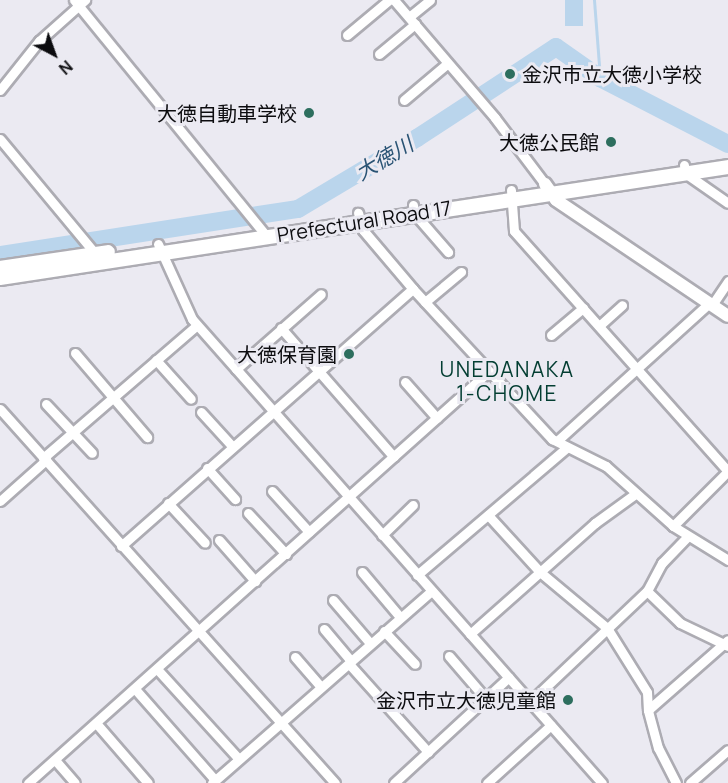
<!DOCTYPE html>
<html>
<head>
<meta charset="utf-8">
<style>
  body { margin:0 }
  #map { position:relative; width:728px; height:783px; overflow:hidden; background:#ebeaf2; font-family:Manrope,"Noto Sans JP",sans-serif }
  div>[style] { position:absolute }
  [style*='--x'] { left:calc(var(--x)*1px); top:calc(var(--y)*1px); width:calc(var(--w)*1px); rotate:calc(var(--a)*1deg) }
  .water>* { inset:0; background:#bad5ec; transform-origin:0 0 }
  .stream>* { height:3px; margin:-1.5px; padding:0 1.5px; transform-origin:1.5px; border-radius:1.5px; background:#bad5ec }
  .river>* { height:18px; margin:-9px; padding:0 9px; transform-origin:9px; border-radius:9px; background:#bad5ec }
  .roads { filter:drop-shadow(2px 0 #adacb3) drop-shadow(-2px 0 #adacb3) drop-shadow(0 2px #adacb3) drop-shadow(0 -2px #adacb3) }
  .minor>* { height:9px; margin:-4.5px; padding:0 4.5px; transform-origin:4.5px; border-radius:4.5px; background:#fff }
  .secondary>* { height:12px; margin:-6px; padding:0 6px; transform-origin:6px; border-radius:6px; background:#fff }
  .primary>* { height:14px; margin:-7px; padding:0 7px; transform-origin:7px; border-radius:7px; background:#fff }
  .dots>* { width:16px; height:16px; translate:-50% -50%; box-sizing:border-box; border:3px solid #ebeaf2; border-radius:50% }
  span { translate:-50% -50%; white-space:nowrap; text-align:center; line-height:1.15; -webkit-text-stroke:6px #ebeaf2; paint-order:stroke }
  .poi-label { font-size:20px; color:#0c0c0f }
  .left { translate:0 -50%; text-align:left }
  .right { translate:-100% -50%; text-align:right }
  .street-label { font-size:20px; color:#0c0c0f }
  .water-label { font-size:21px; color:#295374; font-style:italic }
  .neighbourhood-label { font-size:21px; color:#033e32; letter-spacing:1.5px }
  .north { position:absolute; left:24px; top:24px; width:60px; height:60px; -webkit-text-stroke:4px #ebeaf2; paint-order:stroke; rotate:139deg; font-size:16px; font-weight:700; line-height:24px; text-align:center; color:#0c0c0f }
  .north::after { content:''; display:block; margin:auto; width:21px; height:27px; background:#0c0c0f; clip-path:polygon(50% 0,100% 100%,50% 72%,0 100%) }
</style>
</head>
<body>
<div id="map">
  <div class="water">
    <i style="left:565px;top:0;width:18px;height:26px"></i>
  </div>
  <div class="stream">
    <i style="--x:594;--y:0;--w:78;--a:85.6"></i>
  </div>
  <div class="river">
    <i style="--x:0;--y:255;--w:302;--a:-8.8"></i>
    <i style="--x:298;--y:209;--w:139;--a:-30.8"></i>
    <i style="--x:417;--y:138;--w:166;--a:-33.2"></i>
    <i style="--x:556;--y:47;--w:54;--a:35.2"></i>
    <i style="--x:600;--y:78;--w:144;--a:27.3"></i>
  </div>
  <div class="roads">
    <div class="minor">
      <i style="--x:74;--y:0;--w:303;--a:50.8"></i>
      <i style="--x:394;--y:0;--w:155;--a:49.4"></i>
      <i style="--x:495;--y:118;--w:83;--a:52.9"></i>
      <i style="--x:409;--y:17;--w:27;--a:-39"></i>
      <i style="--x:347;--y:35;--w:55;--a:-39.8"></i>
      <i style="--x:379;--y:54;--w:47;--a:-39.8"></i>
      <i style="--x:0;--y:90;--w:63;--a:-51.5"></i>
      <i style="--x:39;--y:41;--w:62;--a:-41.7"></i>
      <i style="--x:404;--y:100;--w:57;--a:-40.1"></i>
      <i style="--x:0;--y:139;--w:153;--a:50.3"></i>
      <i style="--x:684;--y:165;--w:8;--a:83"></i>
      <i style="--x:685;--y:173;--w:52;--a:34.9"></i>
      <i style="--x:511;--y:190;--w:41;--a:85.8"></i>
      <i style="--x:514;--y:231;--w:322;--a:48.3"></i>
      <i style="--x:413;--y:205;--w:8;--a:83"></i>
      <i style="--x:414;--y:213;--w:52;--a:48.9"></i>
      <i style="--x:158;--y:244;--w:82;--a:65.6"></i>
      <i style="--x:192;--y:319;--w:619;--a:48.54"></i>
      <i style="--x:413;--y:289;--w:205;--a:47.2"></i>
      <i style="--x:552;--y:439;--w:60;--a:26.6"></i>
      <i style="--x:606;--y:466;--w:90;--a:41.8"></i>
      <i style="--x:673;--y:526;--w:65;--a:31.7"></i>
      <i style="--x:425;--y:302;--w:47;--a:-39.8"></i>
      <i style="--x:712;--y:305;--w:29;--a:-56"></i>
      <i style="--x:599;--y:326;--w:31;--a:-42"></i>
      <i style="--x:281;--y:328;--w:171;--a:48.8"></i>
      <i style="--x:551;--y:335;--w:42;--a:-40.2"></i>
      <i style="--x:75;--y:353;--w:111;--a:49.4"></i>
      <i style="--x:156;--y:360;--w:52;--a:48.1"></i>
      <i style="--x:236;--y:369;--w:113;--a:-41.4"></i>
      <i style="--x:405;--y:382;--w:48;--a:48.4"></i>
      <i style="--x:46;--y:404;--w:67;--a:46.8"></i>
      <i style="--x:0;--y:409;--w:502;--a:48.15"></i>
      <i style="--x:201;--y:412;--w:46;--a:47.6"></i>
      <i style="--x:557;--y:441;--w:205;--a:-42.2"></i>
      <i style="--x:43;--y:458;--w:203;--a:-40.8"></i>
      <i style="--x:207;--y:468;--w:42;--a:47.9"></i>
      <i style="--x:272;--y:491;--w:55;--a:47.9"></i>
      <i style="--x:0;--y:501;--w:62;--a:-41.7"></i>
      <i style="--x:168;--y:503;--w:54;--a:47.2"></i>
      <i style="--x:248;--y:513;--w:56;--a:47.2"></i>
      <i style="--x:488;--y:515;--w:77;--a:47.6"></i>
      <i style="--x:540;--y:572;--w:87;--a:39.9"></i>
      <i style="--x:607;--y:628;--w:75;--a:58"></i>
      <i style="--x:647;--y:692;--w:18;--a:87"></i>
      <i style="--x:673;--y:526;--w:78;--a:-45"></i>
      <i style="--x:382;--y:535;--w:43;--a:-44.1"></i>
      <i style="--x:219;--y:540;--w:55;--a:48.7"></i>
      <i style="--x:121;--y:546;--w:389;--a:-41.4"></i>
      <i style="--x:413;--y:289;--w:77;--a:-130.3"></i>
      <i style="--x:363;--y:230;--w:18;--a:-106"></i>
      <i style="--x:362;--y:572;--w:59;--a:49.8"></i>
      <i style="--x:417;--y:575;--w:196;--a:-40.4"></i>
      <i style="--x:647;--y:591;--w:46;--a:44.1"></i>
      <i style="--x:680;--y:623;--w:53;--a:25.6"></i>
      <i style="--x:333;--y:600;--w:57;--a:49.3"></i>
      <i style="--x:324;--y:629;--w:42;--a:49.8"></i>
      <i style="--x:384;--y:631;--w:45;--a:46.8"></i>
      <i style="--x:470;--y:634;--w:167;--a:-41.6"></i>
      <i style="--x:595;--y:523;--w:49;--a:-35.9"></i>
      <i style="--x:449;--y:656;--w:57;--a:49.3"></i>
      <i style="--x:295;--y:657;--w:38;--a:49"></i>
      <i style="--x:350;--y:665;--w:117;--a:48.1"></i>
      <i style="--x:157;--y:669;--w:120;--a:47.7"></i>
      <i style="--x:135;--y:689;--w:121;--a:48.7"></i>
      <i style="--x:531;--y:701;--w:160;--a:-43.5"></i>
      <i style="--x:647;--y:591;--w:32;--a:-62"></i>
      <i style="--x:662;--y:563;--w:36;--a:-46"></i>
      <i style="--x:96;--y:723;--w:79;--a:49.1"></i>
      <i style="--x:55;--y:760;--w:30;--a:49"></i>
      <i style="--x:28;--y:783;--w:617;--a:-41.78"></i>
      <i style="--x:212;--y:783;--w:291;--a:-41.2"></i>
      <i style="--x:394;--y:783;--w:156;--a:-42.7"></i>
      <i style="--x:487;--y:783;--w:86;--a:-42.2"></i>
      <i style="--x:676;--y:783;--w:39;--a:-117"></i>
      <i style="--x:658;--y:748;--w:39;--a:-105"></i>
      <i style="--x:648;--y:710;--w:106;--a:-41.2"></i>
      <i style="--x:690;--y:783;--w:50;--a:-41"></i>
    </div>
    <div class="secondary">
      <i style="--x:545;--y:184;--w:19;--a:55"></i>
      <i style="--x:556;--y:200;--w:207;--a:34"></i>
    </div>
    <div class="primary">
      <i style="--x:0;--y:268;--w:109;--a:-8.4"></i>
      <i style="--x:0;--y:278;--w:736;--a:-8.67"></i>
    </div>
  </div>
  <div class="dots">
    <i style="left:510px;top:74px;background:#2d6e5e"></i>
    <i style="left:309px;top:113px;background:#2d6e5e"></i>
    <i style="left:611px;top:142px;background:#2d6e5e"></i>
    <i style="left:349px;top:354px;background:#2d6e5e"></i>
    <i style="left:568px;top:700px;background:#2d6e5e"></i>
  </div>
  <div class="poi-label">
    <span class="left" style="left:522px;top:74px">金沢市立大徳小学校</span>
    <span class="right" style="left:297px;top:113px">大徳自動車学校</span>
    <span class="right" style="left:599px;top:142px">大徳公民館</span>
    <span class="right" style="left:337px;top:354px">大徳保育園</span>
    <span class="right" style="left:556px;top:700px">金沢市立大徳児童館</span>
  </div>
  <div class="street-label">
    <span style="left:364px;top:221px;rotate:-9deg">Prefectural Road 17</span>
  </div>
  <div class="water-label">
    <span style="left:384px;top:158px;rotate:-31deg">大徳川</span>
  </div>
  <div class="neighbourhood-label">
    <span style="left:507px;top:381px">UNEDANAKA<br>1-CHOME</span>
  </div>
  <div class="north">N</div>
</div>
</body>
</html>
